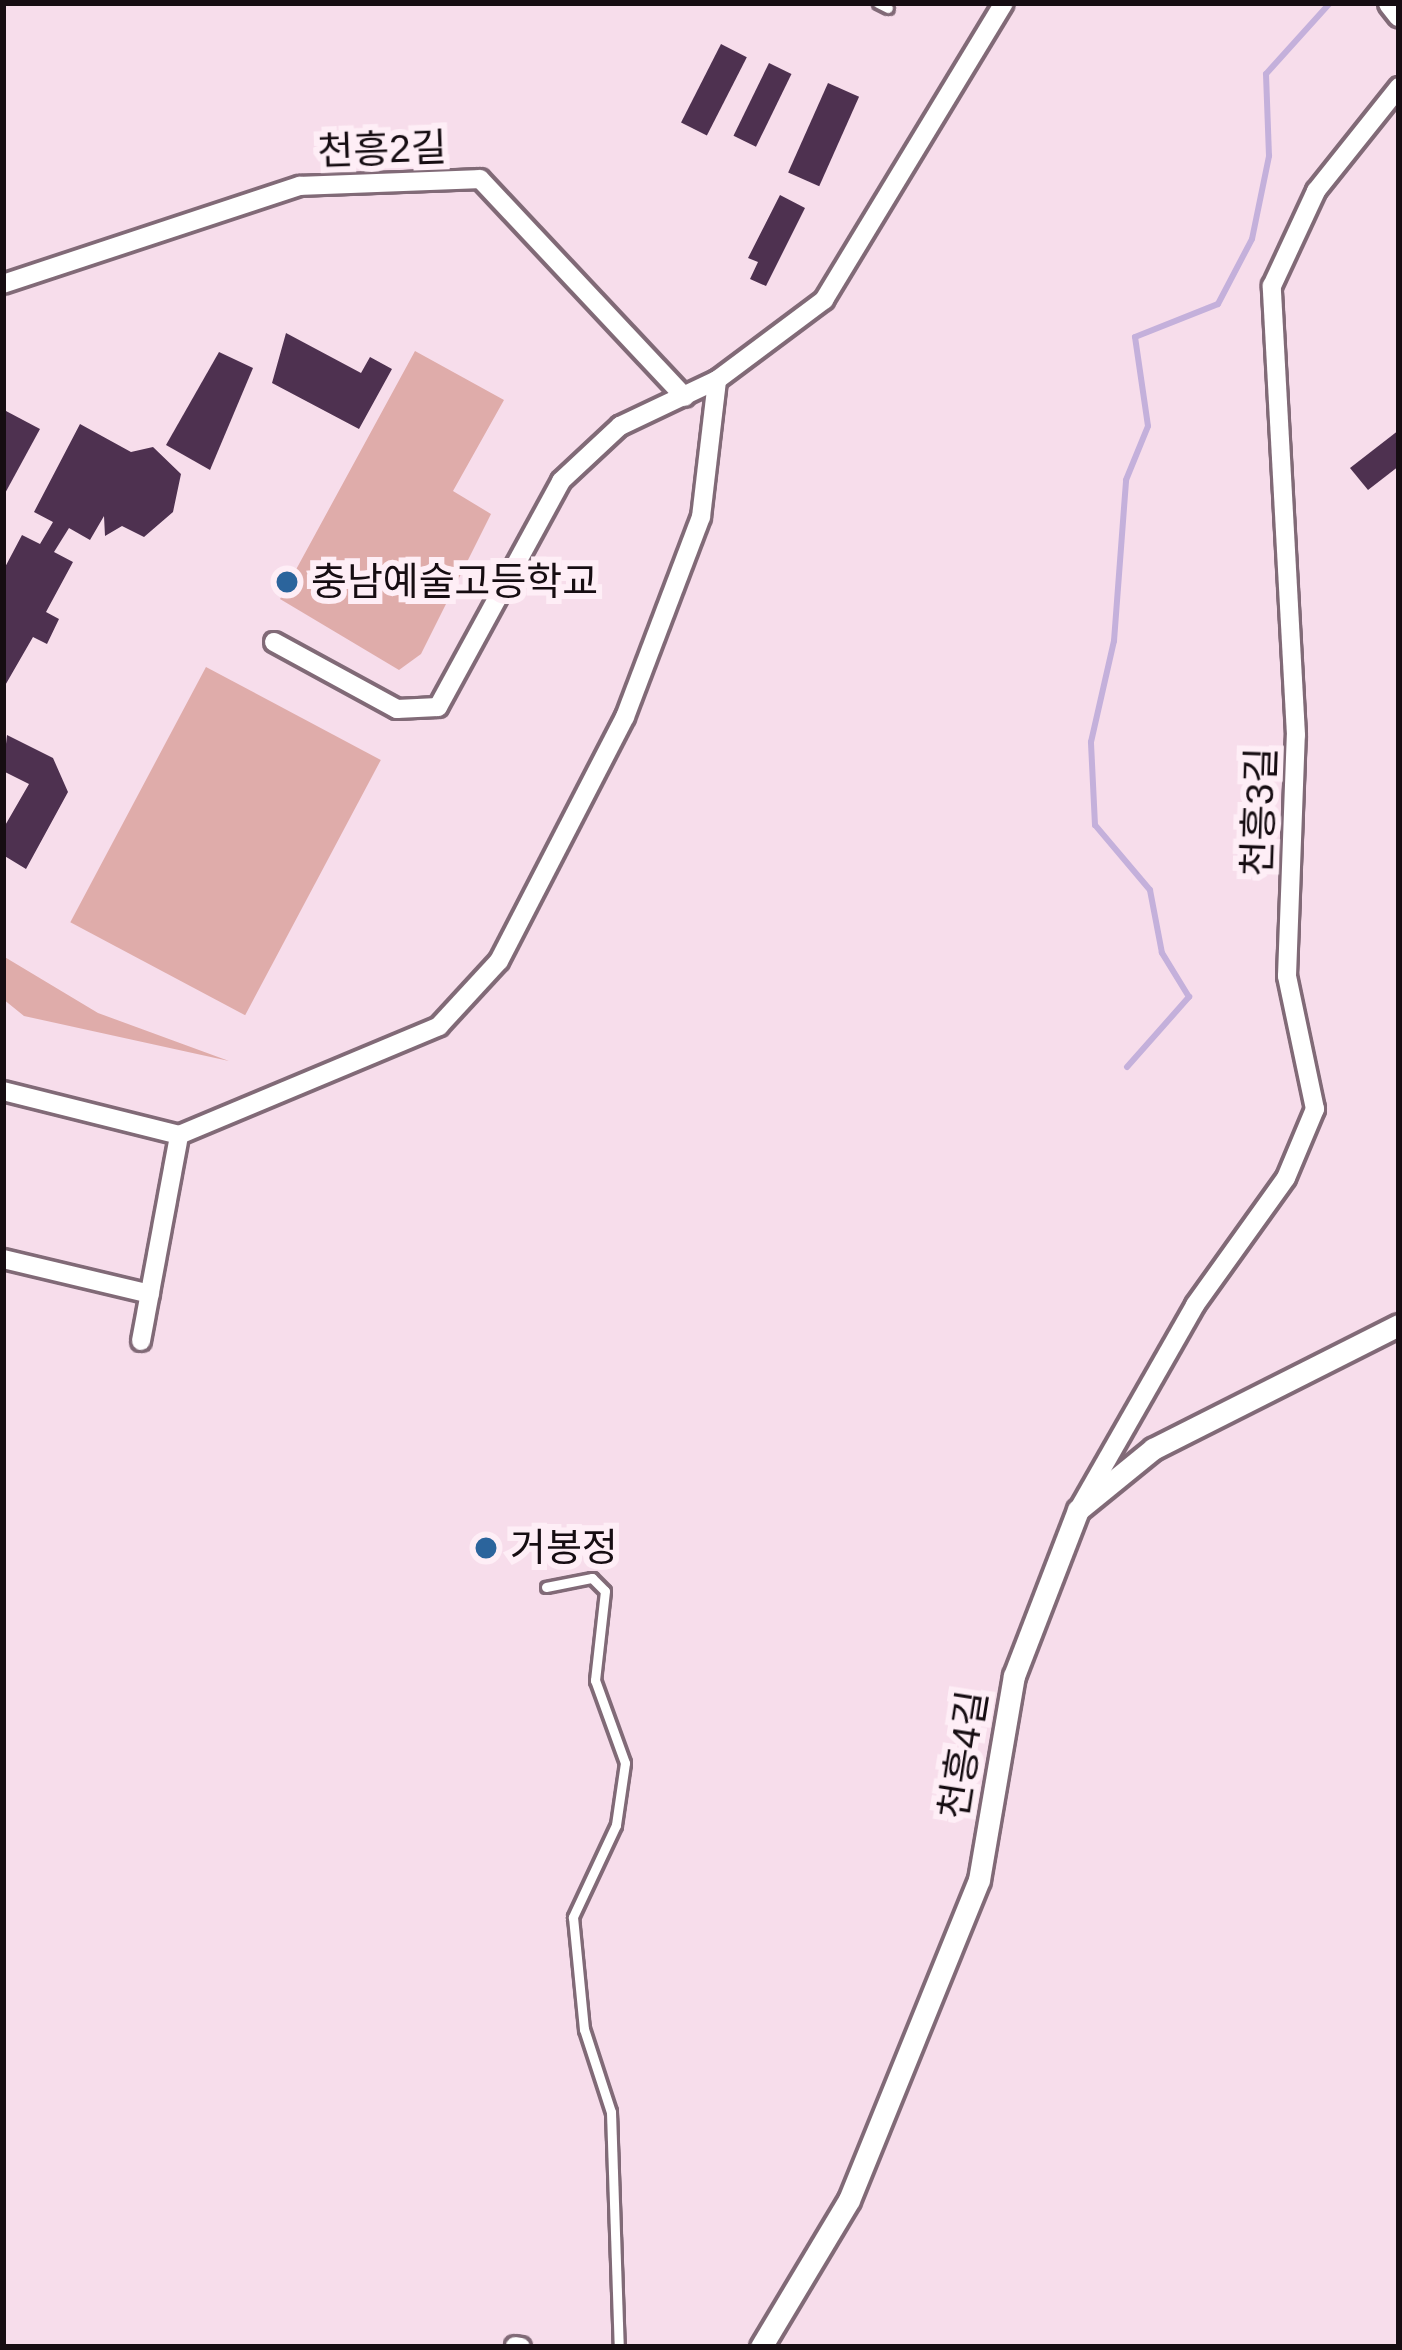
<!DOCTYPE html>
<html>
<head>
<meta charset="utf-8">
<style>
  body { margin:0 }
  #map { position:relative; width:1402px; height:2350px; overflow:hidden; background:#f7ddeb; font-family:Helvetica,"Noto Sans KR",sans-serif }
  div>[style] { position:absolute }
  [style*='--x'] { left:calc(var(--x)*1px); top:calc(var(--y)*1px); width:calc(var(--w)*1px); rotate:calc(var(--a)*1deg) }
  .green>* { inset:0; background:#dfacaa; transform-origin:0 0 }
  .stream>* { height:6px; margin:-3px; padding:0 3px; transform-origin:3px; border-radius:3px; background:#c4b0db }
  .building>* { inset:0; background:#4e3150; transform-origin:0 0 }
  .roads { filter:drop-shadow(3px 0 #816a77) drop-shadow(-3px 0 #816a77) drop-shadow(0 3px #816a77) drop-shadow(0 -3px #816a77) }
  .service>* { height:9px; margin:-4.5px; padding:0 4.5px; transform-origin:4.5px; border-radius:4.5px; background:#fff }
  .minor>* { height:18px; margin:-9px; padding:0 9px; transform-origin:9px; border-radius:9px; background:#fff }
  .tertiary>* { height:21px; margin:-10.5px; padding:0 10.5px; transform-origin:10.5px; border-radius:10.5px; background:#fff }
  .dots>* { width:33px; height:33px; translate:-50% -50%; box-sizing:border-box; border:6px solid #feeef6; border-radius:50% }
  span { translate:-50% -50%; white-space:nowrap; text-align:center; line-height:1.15; -webkit-text-stroke:12px #feeef6; paint-order:stroke }
  .street-label { font-size:39px; color:#160d12 }
  .poi-label { font-size:39px; color:#160d12 }
  .left { translate:0 -50%; text-align:left }
  .frame { position:absolute; inset:0; border:6px solid #160d12; pointer-events:none }
</style>
</head>
<body>
<div id="map">
  <div class="green">
    <i style="clip-path:polygon(415px 351px,504px 400px,453px 491px,491px 514px,421px 654px,399px 670px,280px 599px)"></i>
    <i style="left:206px;top:667px;width:198px;height:289px;rotate:28deg"></i>
    <i style="clip-path:polygon(3px 956px,98px 1013px,229px 1061px,24px 1016px,3px 999px)"></i>
  </div>
  <div class="stream">
    <i style="--x:1127;--y:1067;--w:94;--a:-48.5"></i>
    <i style="--x:1189;--y:997;--w:52;--a:-121.5"></i>
    <i style="--x:1162;--y:953;--w:64;--a:-100.8"></i>
    <i style="--x:1150;--y:890;--w:85;--a:-130.2"></i>
    <i style="--x:1095;--y:825;--w:83;--a:-92.8"></i>
    <i style="--x:1091;--y:742;--w:104;--a:-77.2"></i>
    <i style="--x:1114;--y:641;--w:161;--a:-85.7"></i>
    <i style="--x:1126;--y:480;--w:58;--a:-67.8"></i>
    <i style="--x:1148;--y:426;--w:90;--a:-98.3"></i>
    <i style="--x:1135;--y:337;--w:89;--a:-21.7"></i>
    <i style="--x:1218;--y:304;--w:73;--a:-62.4"></i>
    <i style="--x:1252;--y:239;--w:85;--a:-78.4"></i>
    <i style="--x:1269;--y:156;--w:82;--a:-92.1"></i>
    <i style="--x:1266;--y:74;--w:96;--a:-48"></i>
  </div>
  <div class="building">
    <i style="left:721px;top:44px;width:29px;height:88px;rotate:27deg"></i>
    <i style="left:769px;top:63px;width:25px;height:81px;rotate:26deg"></i>
    <i style="left:828px;top:83px;width:34px;height:98px;rotate:24deg"></i>
    <i style="clip-path:polygon(780px 195px,805px 208px,766px 286px,750px 279px,758px 262px,748px 258px)"></i>
    <i style="clip-path:polygon(286px 333px,361px 373px,370px 357px,392px 369px,359px 429px,272px 383px)"></i>
    <i style="clip-path:polygon(219px 352px,253px 368px,210px 470px,166px 445px)"></i>
    <i style="clip-path:polygon(6px 411px,40px 429px,3px 497px,3px 417px)"></i>
    <i style="clip-path:polygon(80px 424px,131px 452px,153px 447px,181px 474px,173px 512px,144px 537px,122px 526px,105px 536px,104px 516px,90px 540px,69px 528px,54px 552px,73px 562px,46px 612px,59px 619px,47px 644px,33px 637px,3px 689px,3px 571px,22px 535px,40px 544px,53px 522px,34px 512px)"></i>
    <i style="clip-path:polygon(1399px 430px,1399px 466px,1368px 490px,1350px 468px)"></i>
    <i style="clip-path:polygon(7px 735px,53px 758px,68px 792px,26px 869px,3px 855px,3px 829px,29px 784px,3px 771px)"></i>
  </div>
  <div class="roads">
    <div class="service">
      <i style="--x:878;--y:3;--w:11;--a:27"></i>
      <i style="--x:546;--y:1587;--w:47;--a:-11.1"></i>
      <i style="--x:592;--y:1578;--w:18;--a:45"></i>
      <i style="--x:605;--y:1591;--w:90;--a:96.4"></i>
      <i style="--x:595;--y:1680;--w:88;--a:70.1"></i>
      <i style="--x:625;--y:1763;--w:63;--a:98.3"></i>
      <i style="--x:616;--y:1825;--w:102;--a:115.1"></i>
      <i style="--x:573;--y:1917;--w:113;--a:84.4"></i>
      <i style="--x:584;--y:2029;--w:87;--a:72"></i>
      <i style="--x:611;--y:2112;--w:235;--a:88.1"></i>
    </div>
    <div class="minor">
      <i style="--x:3;--y:284;--w:313;--a:-18.3"></i>
      <i style="--x:300;--y:186;--w:180;--a:-2.2"></i>
      <i style="--x:480;--y:179;--w:299;--a:46.8"></i>
      <i style="--x:274;--y:642;--w:140;--a:28.6"></i>
      <i style="--x:397;--y:709;--w:41;--a:-2.8"></i>
      <i style="--x:438;--y:707;--w:257;--a:-61.4"></i>
      <i style="--x:561;--y:481;--w:81;--a:-43"></i>
      <i style="--x:620;--y:426;--w:107;--a:-25.4"></i>
      <i style="--x:717;--y:380;--w:134;--a:-36.8"></i>
      <i style="--x:824;--y:300;--w:347;--a:-58.8"></i>
      <i style="--x:3;--y:1091;--w:181;--a:14"></i>
      <i style="--x:179;--y:1135;--w:282;--a:-22.7"></i>
      <i style="--x:439;--y:1026;--w:88;--a:-47.3"></i>
      <i style="--x:499;--y:961;--w:275;--a:-62.7"></i>
      <i style="--x:625;--y:717;--w:214;--a:-69.2"></i>
      <i style="--x:701;--y:517;--w:138;--a:-83.3"></i>
      <i style="--x:3;--y:1259;--w:151;--a:13.4"></i>
      <i style="--x:141;--y:1341;--w:209;--a:-79.5"></i>
      <i style="--x:1080;--y:1507;--w:232;--a:-60.3"></i>
      <i style="--x:1195;--y:1305;--w:156;--a:-54.4"></i>
      <i style="--x:1286;--y:1178;--w:75;--a:-67.2"></i>
      <i style="--x:1315;--y:1109;--w:136;--a:-101.9"></i>
      <i style="--x:1287;--y:976;--w:241;--a:-87.9"></i>
      <i style="--x:1296;--y:735;--w:450;--a:-93.1"></i>
      <i style="--x:1272;--y:286;--w:105;--a:-65.1"></i>
      <i style="--x:1316;--y:191;--w:133;--a:-51.4"></i>
      <i style="--x:515;--y:2346;--w:6;--a:9"></i>
    </div>
    <div class="tertiary">
      <i style="--x:1389;--y:3;--w:16;--a:52"></i>
      <i style="--x:761;--y:2347;--w:171;--a:-59.1"></i>
      <i style="--x:849;--y:2200;--w:345;--a:-67.9"></i>
      <i style="--x:979;--y:1880;--w:207;--a:-80.3"></i>
      <i style="--x:1014;--y:1676;--w:178;--a:-68.9"></i>
      <i style="--x:1078;--y:1510;--w:97;--a:-39.1"></i>
      <i style="--x:1153;--y:1449;--w:275;--a:-26.8"></i>
    </div>
  </div>
  <div class="dots">
    <i style="left:287px;top:582px;background:#2b649c"></i>
    <i style="left:486px;top:1548px;background:#2b649c"></i>
  </div>
  <div class="street-label">
    <span style="left:382px;top:150px;rotate:-2deg">천흥2길</span>
    <span style="left:1260px;top:812px;rotate:-88deg">천흥3길</span>
    <span style="left:964px;top:1755px;rotate:-81deg">천흥4길</span>
  </div>
  <div class="poi-label">
    <span class="left" style="left:311px;top:582px">충남예술고등학교</span>
    <span class="left" style="left:510px;top:1548px">거봉정</span>
  </div>
  <div class="frame"></div>
</div>
</body>
</html>
